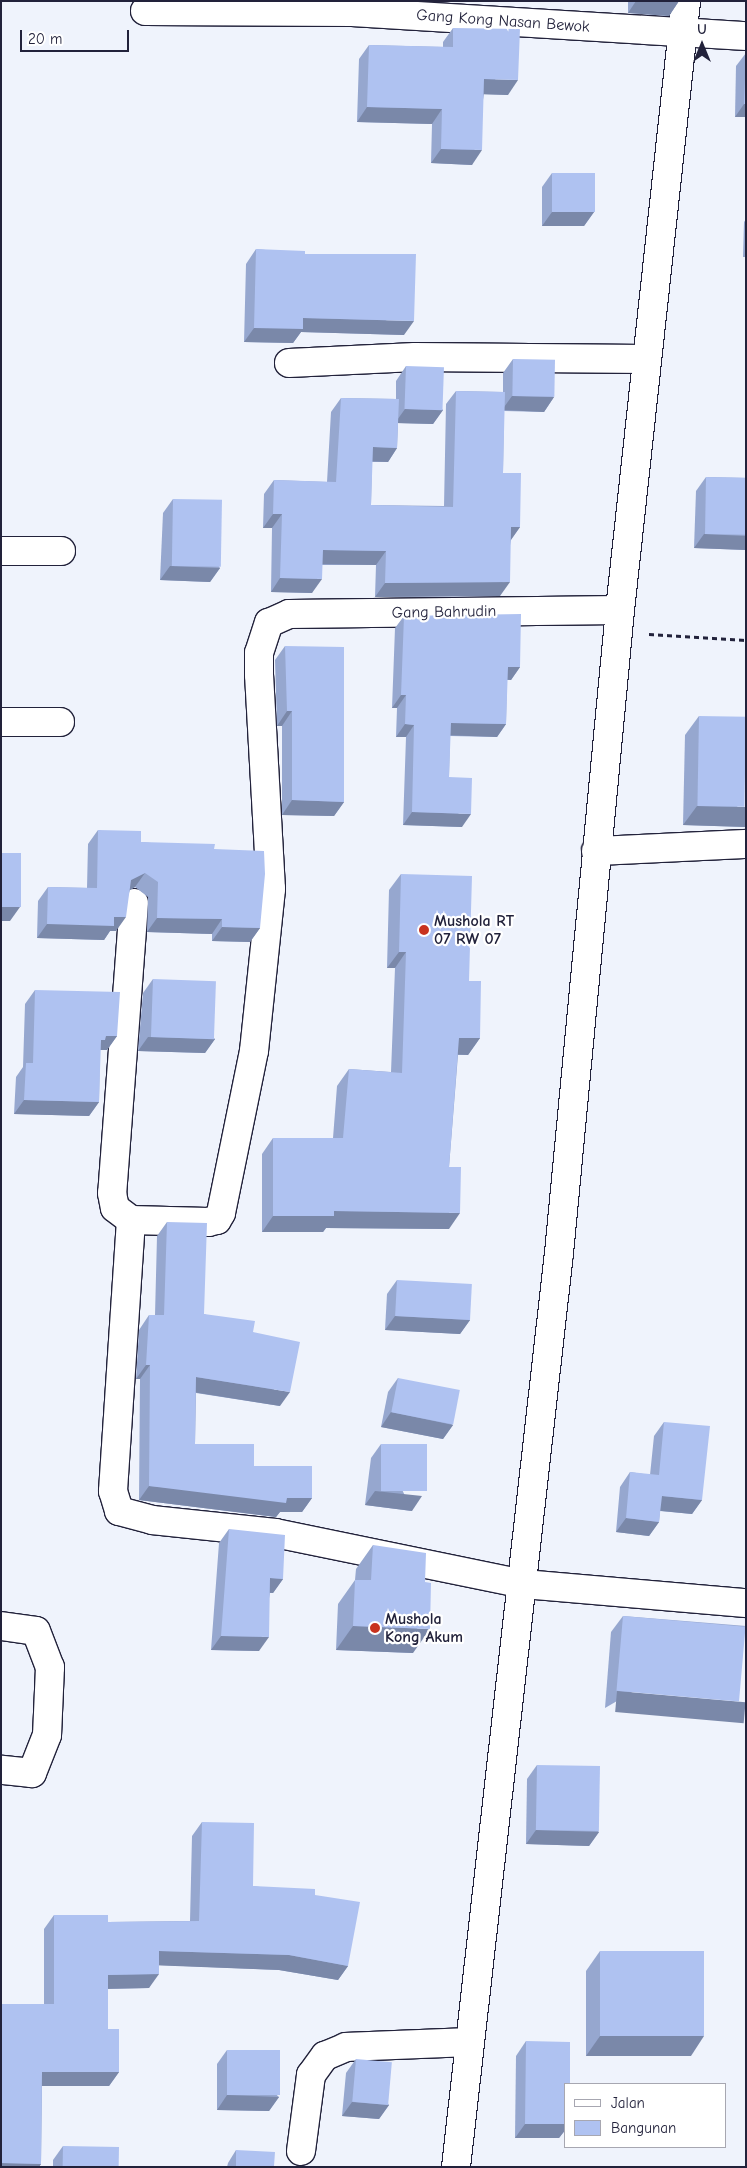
<!DOCTYPE html>
<html>
<head>
<meta charset="utf-8">
<style>
  body { margin:0 }
  #map { position:relative; width:747px; height:2168px; overflow:hidden; background:#eff3fc; font-family:"Comic Neue",sans-serif }
  div>[style] { position:absolute }
  [style*='--x'] { left:calc(var(--x)*1px); top:calc(var(--y)*1px); width:calc(var(--w)*1px); rotate:calc(var(--a)*1deg) }
  .path>* { height:3px; margin-top:-1.5px; transform-origin:0; background:repeating-linear-gradient(90deg,#22223b 0 5px,transparent 0 9px) }
  .roads { filter:drop-shadow(1px 0 #22223b) drop-shadow(-1px 0 #22223b) drop-shadow(0 1px #22223b) drop-shadow(0 -1px #22223b) }
  .minor>* { height:28px; margin:-14px; padding:0 14px; transform-origin:14px; border-radius:14px; background:#fff }
  .wall>* { inset:0; background:#96a7cf }
  .shaded-wall>* { inset:0; background:#7a88a9; transform-origin:0 0 }
  .building>* { inset:0; background:#afc2f1; transform-origin:0 0 }
  .dots>* { width:14px; height:14px; translate:-50% -50%; box-sizing:border-box; border:2px solid #fff; border-radius:50% }
  span { translate:-50% -50%; white-space:nowrap; text-align:center; line-height:1.15; -webkit-text-stroke:4.5px #fff; paint-order:stroke }
  .street-label { font-size:16px; color:#22223b }
  .poi-label { font-size:16px; color:#22223b; font-weight:700 }
  .left { translate:0 -50%; text-align:left }
  .frame { position:absolute; inset:0; border:2px solid #22223b; pointer-events:none }
  .legend { position:absolute; left:564px; top:2083px; width:162px; height:65px; box-sizing:border-box; background:#fff; border:1px solid #a7a7b1; margin:0; padding:6px 9px; list-style:none; font-size:15px; color:#22223b }
  .legend li { display:flex; align-items:center; gap:10px; height:25px }
  .legend b { width:25px; border:1px solid #a7a7b1 }
  .north { position:absolute; left:677px; top:20px; width:50px; height:50px; -webkit-text-stroke:4px #fff; paint-order:stroke; rotate:0deg; font-size:14px; font-weight:700; line-height:20px; text-align:center; color:#22223b }
  .north::after { content:''; display:block; margin:auto; width:18px; height:22px; background:#22223b; clip-path:polygon(50% 0,100% 100%,50% 72%,0 100%) }
  .scale { position:absolute; left:20px; top:30px; width:109px; height:22px; box-sizing:border-box; border:2px solid #22223b; border-top:0; padding-left:6px; font-size:15px; line-height:18px; white-space:nowrap; color:#22223b; -webkit-text-stroke:4px #fff; paint-order:stroke }
</style>
</head>
<body>
<div id="map">
  <div class="path">
    <i style="--x:649;--y:634;--w:97;--a:3.5"></i>
  </div>
  <div class="roads">
    <div class="minor">
      <i style="--x:145;--y:11;--w:207;--a:0.3"></i>
      <i style="--x:352;--y:12;--w:395;--a:3.5"></i>
      <i style="--x:289;--y:363;--w:126;--a:-2.7"></i>
      <i style="--x:415;--y:357;--w:231;--a:0.5"></i>
      <i style="--x:1;--y:551;--w:60;--a:0"></i>
      <i style="--x:1;--y:722;--w:59;--a:0"></i>
      <i style="--x:596;--y:851;--w:150;--a:-2.7"></i>
      <i style="--x:134;--y:903;--w:291;--a:94.3"></i>
      <i style="--x:112;--y:1193;--w:15;--a:79"></i>
      <i style="--x:115;--y:1208;--w:20;--a:37"></i>
      <i style="--x:131;--y:1220;--w:272;--a:93.8"></i>
      <i style="--x:113;--y:1491;--w:21;--a:73"></i>
      <i style="--x:119;--y:1511;--w:34;--a:15"></i>
      <i style="--x:152;--y:1520;--w:124;--a:6"></i>
      <i style="--x:275;--y:1533;--w:253;--a:11.6"></i>
      <i style="--x:523;--y:1584;--w:224;--a:4.9"></i>
      <i style="--x:131;--y:1220;--w:77;--a:1.5"></i>
      <i style="--x:208;--y:1222;--w:9;--a:-13"></i>
      <i style="--x:217;--y:1220;--w:8;--a:-60"></i>
      <i style="--x:221;--y:1213;--w:165;--a:-78.5"></i>
      <i style="--x:254;--y:1051;--w:163;--a:-84"></i>
      <i style="--x:271;--y:889;--w:214;--a:-93.2"></i>
      <i style="--x:259;--y:675;--w:22;--a:-90"></i>
      <i style="--x:259;--y:653;--w:32;--a:-72"></i>
      <i style="--x:269;--y:623;--w:22;--a:-24"></i>
      <i style="--x:289;--y:614;--w:331;--a:-0.7"></i>
      <i style="--x:1;--y:1626;--w:35;--a:8"></i>
      <i style="--x:36;--y:1631;--w:39;--a:69"></i>
      <i style="--x:50;--y:1667;--w:68;--a:92.5"></i>
      <i style="--x:47;--y:1735;--w:41;--a:111.5"></i>
      <i style="--x:32;--y:1773;--w:31;--a:-174"></i>
      <i style="--x:301;--y:2151;--w:77;--a:-82.5"></i>
      <i style="--x:311;--y:2075;--w:24;--a:-54"></i>
      <i style="--x:325;--y:2056;--w:23;--a:-23"></i>
      <i style="--x:346;--y:2047;--w:123;--a:-2.3"></i>
      <i style="--x:456;--y:2167;--w:920;--a:-83.57"></i>
      <i style="--x:559;--y:1253;--w:646;--a:-84.58"></i>
      <i style="--x:620;--y:610;--w:613;--a:-83.81"></i>
    </div>
  </div>
  <div class="wall">
    <i style="clip-path:polygon(628px 1px,679px 1px,669px 16px,628px 13px)"></i>
    <i style="clip-path:polygon(453px 28px,508px 95px,484px 94px,472px 165px,431px 163px,432px 124px,357px 122px,359px 59px,369px 45px,443px 47px,443px 42px)"></i>
    <i style="clip-path:polygon(746px 53px,746px 117px,735px 117px,736px 66px)"></i>
    <i style="clip-path:polygon(552px 173px,594px 212px,584px 226px,542px 226px,542px 187px)"></i>
    <i style="clip-path:polygon(746px 219px,746px 257px,743px 257px,744px 222px)"></i>
    <i style="clip-path:polygon(256px 249px,305px 254px,404px 335px,301px 332px,293px 343px,244px 342px,246px 264px)"></i>
    <i style="clip-path:polygon(513px 359px,554px 397px,544px 412px,504px 411px,503px 473px,520px 527px,511px 540px,500px 596px,375px 597px,376px 565px,322px 565px,312px 593px,271px 592px,272px 528px,263px 528px,264px 494px,274px 480px,327px 482px,331px 412px,341px 398px,396px 399px,396px 381px,406px 366px,443px 410px,433px 424px,398px 423px,397px 448px,388px 462px,372px 462px,371px 505px,444px 506px,446px 404px,456px 391px,503px 392px,503px 373px)"></i>
    <i style="clip-path:polygon(706px 477px,746px 478px,746px 550px,694px 548px,696px 491px)"></i>
    <i style="clip-path:polygon(173px 499px,220px 568px,210px 582px,160px 580px,163px 513px)"></i>
    <i style="clip-path:polygon(404px 616px,520px 667px,511px 680px,507px 680px,506px 724px,497px 737px,450px 736px,449px 777px,462px 827px,403px 825px,406px 737px,396px 737px,397px 708px,392px 708px,395px 628px)"></i>
    <i style="clip-path:polygon(285px 646px,344px 802px,334px 816px,282px 815px,282px 726px,277px 726px,275px 660px)"></i>
    <i style="clip-path:polygon(699px 716px,746px 827px,683px 825px,685px 735px)"></i>
    <i style="clip-path:polygon(98px 830px,141px 842px,214px 849px,260px 928px,250px 942px,212px 941px,212px 934px,147px 932px,148px 897px,135px 887px,130px 890px,116px 931px,110px 931px,104px 940px,37px 938px,38px 901px,48px 887px,87px 888px,88px 844px)"></i>
    <i style="clip-path:polygon(401px 874px,469px 981px,480px 1038px,468px 1055px,458px 1055px,449px 1167px,449px 1229px,326px 1228px,323px 1232px,262px 1232px,262px 1154px,273px 1138px,333px 1138px,337px 1086px,349px 1069px,391px 1072px,395px 968px,387px 968px,389px 890px)"></i>
    <i style="clip-path:polygon(153px 979px,215px 1039px,205px 1053px,138px 1051px,143px 993px)"></i>
    <i style="clip-path:polygon(35px 990px,117px 1036px,107px 1050px,100px 1050px,99px 1102px,89px 1116px,14px 1114px,16px 1077px,23px 1067px,25px 1004px)"></i>
    <i style="clip-path:polygon(167px 1222px,204px 1314px,253px 1332px,280px 1406px,196px 1393px,195px 1444px,254px 1466px,312px 1498px,302px 1512px,280px 1512px,276px 1517px,139px 1500px,140px 1379px,136px 1379px,139px 1330px,149px 1315px,155px 1315px,157px 1236px)"></i>
    <i style="clip-path:polygon(397px 1280px,470px 1320px,460px 1334px,385px 1330px,387px 1294px)"></i>
    <i style="clip-path:polygon(398px 1378px,453px 1425px,443px 1439px,381px 1427px,388px 1392px)"></i>
    <i style="clip-path:polygon(664px 1422px,702px 1500px,692px 1514px,660px 1511px,659px 1522px,649px 1536px,616px 1532px,620px 1487px,630px 1472px,650px 1475px,654px 1436px)"></i>
    <i style="clip-path:polygon(381px 1444px,412px 1511px,365px 1505px,371px 1458px)"></i>
    <i style="clip-path:polygon(229px 1529px,283px 1579px,273px 1593px,270px 1593px,259px 1651px,211px 1650px,219px 1543px)"></i>
    <i style="clip-path:polygon(373px 1545px,425px 1582px,413px 1653px,336px 1650px,338px 1604px,355px 1580px,356px 1569px)"></i>
    <i style="clip-path:polygon(623px 1616px,746px 1626px,605px 1708px,611px 1632px)"></i>
    <i style="clip-path:polygon(537px 1765px,599px 1832px,589px 1846px,526px 1844px,527px 1779px)"></i>
    <i style="clip-path:polygon(202px 1822px,253px 1886px,315px 1895px,348px 1966px,338px 1980px,279px 1970px,159px 1965px,149px 1988px,108px 1989px,108px 2029px,119px 2072px,109px 2086px,42px 2086px,41px 2164px,39px 2167px,1px 2167px,44px 2004px,44px 1929px,54px 1915px,108px 1922px,190px 1921px,192px 1836px)"></i>
    <i style="clip-path:polygon(600px 1951px,691px 2056px,586px 2056px,586px 1971px)"></i>
    <i style="clip-path:polygon(526px 2041px,566px 2084px,566px 2129px,559px 2138px,515px 2138px,516px 2056px)"></i>
    <i style="clip-path:polygon(227px 2050px,279px 2097px,269px 2111px,217px 2110px,217px 2064px)"></i>
    <i style="clip-path:polygon(356px 2059px,389px 2105px,379px 2119px,342px 2116px,346px 2073px)"></i>
    <i style="clip-path:polygon(63px 2146px,119px 2167px,53px 2167px,53px 2160px)"></i>
    <i style="clip-path:polygon(236px 2150px,274px 2166px,314px 2167px,227px 2167px,228px 2163px)"></i>
  </div>
  <div class="shaded-wall">
    <i style="clip-path:polygon(636px 1px,679px 1px,669px 16px,628px 13px)"></i>
    <i style="clip-path:polygon(484px 79px,518px 80px,508px 95px,474px 94px)"></i>
    <i style="clip-path:polygon(744px 104px,746px 104px,746px 117px,735px 117px)"></i>
    <i style="clip-path:polygon(367px 107px,442px 109px,432px 124px,357px 122px)"></i>
    <i style="clip-path:polygon(441px 149px,482px 150px,472px 165px,431px 163px)"></i>
    <i style="clip-path:polygon(552px 212px,594px 212px,584px 226px,542px 226px)"></i>
    <i style="clip-path:polygon(303px 318px,414px 321px,404px 335px,301px 332px,293px 343px,244px 342px,254px 328px)"></i>
    <i style="clip-path:polygon(512px 396px,554px 397px,544px 412px,502px 410px)"></i>
    <i style="clip-path:polygon(405px 409px,443px 410px,433px 424px,395px 423px)"></i>
    <i style="clip-path:polygon(373px 447px,397px 448px,388px 462px,363px 461px)"></i>
    <i style="clip-path:polygon(273px 514px,282px 514px,272px 528px,263px 528px)"></i>
    <i style="clip-path:polygon(511px 527px,520px 527px,510px 541px)"></i>
    <i style="clip-path:polygon(704px 534px,746px 536px,746px 550px,694px 548px)"></i>
    <i style="clip-path:polygon(323px 550px,386px 551px,376px 565px,313px 564px)"></i>
    <i style="clip-path:polygon(170px 566px,220px 568px,210px 582px,160px 580px)"></i>
    <i style="clip-path:polygon(280px 578px,322px 579px,312px 593px,271px 592px)"></i>
    <i style="clip-path:polygon(510px 582px,500px 596px,375px 597px,385px 583px)"></i>
    <i style="clip-path:polygon(508px 667px,520px 667px,511px 680px,499px 679px)"></i>
    <i style="clip-path:polygon(401px 695px,406px 695px,397px 708px,392px 708px)"></i>
    <i style="clip-path:polygon(287px 711px,292px 711px,282px 726px,277px 726px)"></i>
    <i style="clip-path:polygon(451px 723px,506px 724px,497px 737px,442px 735px)"></i>
    <i style="clip-path:polygon(405px 724px,414px 725px,406px 737px,396px 737px)"></i>
    <i style="clip-path:polygon(292px 800px,344px 802px,334px 816px,282px 815px)"></i>
    <i style="clip-path:polygon(697px 806px,746px 807px,746px 827px,683px 825px)"></i>
    <i style="clip-path:polygon(412px 812px,471px 814px,462px 827px,403px 825px)"></i>
    <i style="clip-path:polygon(145px 873px,135px 887px,121px 895px,131px 880px)"></i>
    <i style="clip-path:polygon(1px 907px,20px 907px,10px 921px,1px 921px)"></i>
    <i style="clip-path:polygon(114px 917px,126px 917px,116px 931px,110px 931px,104px 940px,37px 938px,47px 924px)"></i>
    <i style="clip-path:polygon(157px 918px,222px 919px,212px 934px,147px 932px)"></i>
    <i style="clip-path:polygon(222px 927px,260px 928px,250px 942px,212px 941px)"></i>
    <i style="clip-path:polygon(399px 952px,406px 952px,395px 968px,387px 968px)"></i>
    <i style="clip-path:polygon(106px 1036px,117px 1036px,107px 1050px,98px 1050px,101px 1040px)"></i>
    <i style="clip-path:polygon(148px 1037px,215px 1039px,205px 1053px,138px 1051px)"></i>
    <i style="clip-path:polygon(459px 1038px,480px 1038px,468px 1055px,447px 1054px)"></i>
    <i style="clip-path:polygon(24px 1100px,99px 1102px,89px 1116px,14px 1114px)"></i>
    <i style="clip-path:polygon(334px 1211px,460px 1213px,449px 1229px,326px 1228px,323px 1232px,262px 1232px,273px 1216px)"></i>
    <i style="clip-path:polygon(395px 1316px,470px 1320px,460px 1334px,385px 1330px)"></i>
    <i style="clip-path:polygon(146px 1365px,150px 1365px,140px 1379px,136px 1379px)"></i>
    <i style="clip-path:polygon(196px 1377px,290px 1392px,280px 1406px,186px 1391px)"></i>
    <i style="clip-path:polygon(391px 1412px,453px 1425px,443px 1439px,381px 1427px)"></i>
    <i style="clip-path:polygon(149px 1486px,287px 1498px,312px 1498px,302px 1512px,280px 1512px,276px 1517px,139px 1500px)"></i>
    <i style="clip-path:polygon(375px 1491px,422px 1496px,412px 1511px,365px 1505px)"></i>
    <i style="clip-path:polygon(662px 1496px,702px 1500px,692px 1514px,652px 1510px)"></i>
    <i style="clip-path:polygon(626px 1518px,659px 1522px,649px 1536px,616px 1532px)"></i>
    <i style="clip-path:polygon(270px 1578px,283px 1579px,273px 1593px,260px 1592px)"></i>
    <i style="clip-path:polygon(353px 1626px,430px 1629px,413px 1653px,336px 1650px)"></i>
    <i style="clip-path:polygon(221px 1636px,269px 1637px,259px 1651px,211px 1650px)"></i>
    <i style="left:617px;top:1691px;width:129px;height:21px;rotate:5deg"></i>
    <i style="clip-path:polygon(536px 1830px,599px 1832px,589px 1846px,526px 1844px)"></i>
    <i style="clip-path:polygon(159px 1951px,289px 1955px,348px 1966px,338px 1980px,279px 1970px,149px 1965px)"></i>
    <i style="clip-path:polygon(159px 1974px,149px 1988px,98px 1989px,108px 1975px)"></i>
    <i style="clip-path:polygon(600px 2036px,704px 2036px,691px 2056px,586px 2056px)"></i>
    <i style="clip-path:polygon(42px 2072px,119px 2072px,109px 2086px,32px 2086px)"></i>
    <i style="clip-path:polygon(227px 2095px,279px 2097px,269px 2111px,217px 2110px)"></i>
    <i style="clip-path:polygon(352px 2102px,389px 2105px,379px 2119px,342px 2116px)"></i>
    <i style="clip-path:polygon(525px 2124px,566px 2124px,566px 2129px,559px 2138px,515px 2138px)"></i>
    <i style="clip-path:polygon(1px 2163px,41px 2164px,39px 2167px,1px 2167px)"></i>
  </div>
  <div class="building">
    <i style="clip-path:polygon(453px 28px,520px 29px,518px 80px,484px 79px,482px 150px,441px 149px,442px 109px,367px 107px,369px 45px,453px 47px)"></i>
    <i style="clip-path:polygon(746px 53px,746px 104px,744px 104px)"></i>
    <i style="left:552px;top:173px;width:43px;height:39px"></i>
    <i style="clip-path:polygon(256px 249px,305px 251px,305px 254px,416px 254px,414px 321px,303px 318px,303px 329px,254px 328px)"></i>
    <i style="left:513px;top:359px;width:42px;height:37px;rotate:1deg"></i>
    <i style="left:406px;top:366px;width:38px;height:43px;rotate:2deg"></i>
    <i style="clip-path:polygon(456px 391px,505px 392px,503px 473px,521px 473px,520px 527px,511px 527px,510px 582px,385px 583px,386px 551px,323px 550px,322px 579px,280px 578px,282px 514px,273px 514px,274px 480px,336px 482px,341px 398px,399px 399px,397px 448px,373px 447px,371px 505px,453px 507px)"></i>
    <i style="left:706px;top:477px;width:40px;height:57px;rotate:1deg"></i>
    <i style="left:173px;top:499px;width:49px;height:67px;rotate:1deg"></i>
    <i style="clip-path:polygon(521px 614px,520px 667px,508px 667px,506px 724px,451px 723px,449px 777px,472px 778px,471px 814px,412px 812px,414px 725px,405px 724px,406px 695px,401px 695px,404px 616px)"></i>
    <i style="clip-path:polygon(285px 646px,344px 647px,344px 802px,292px 800px,292px 711px,287px 711px)"></i>
    <i style="left:699px;top:716px;width:47px;height:90px;rotate:1deg"></i>
    <i style="clip-path:polygon(98px 830px,141px 831px,141px 842px,215px 844px,214px 849px,264px 851px,265px 874px,260px 928px,222px 927px,222px 919px,157px 918px,158px 882px,145px 873px,131px 880px,126px 917px,114px 917px,114px 926px,47px 924px,48px 887px,97px 888px)"></i>
    <i style="left:1px;top:853px;width:20px;height:54px"></i>
    <i style="clip-path:polygon(401px 874px,472px 876px,469px 981px,481px 981px,480px 1038px,459px 1038px,449px 1167px,461px 1167px,460px 1213px,334px 1211px,334px 1216px,273px 1216px,273px 1138px,343px 1138px,349px 1069px,402px 1073px,406px 952px,399px 952px)"></i>
    <i style="left:153px;top:979px;width:63px;height:58px;rotate:2deg"></i>
    <i style="clip-path:polygon(35px 990px,120px 992px,117px 1036px,106px 1036px,105px 1040px,101px 1040px,99px 1102px,24px 1100px,26px 1063px,33px 1063px)"></i>
    <i style="clip-path:polygon(167px 1222px,207px 1223px,204px 1314px,255px 1321px,253px 1332px,300px 1342px,290px 1392px,196px 1377px,195px 1444px,254px 1444px,254px 1466px,312px 1466px,312px 1498px,287px 1498px,286px 1503px,149px 1486px,150px 1365px,146px 1365px,149px 1315px,164px 1315px)"></i>
    <i style="left:397px;top:1280px;width:75px;height:36px;rotate:3deg"></i>
    <i style="left:398px;top:1378px;width:63px;height:35px;rotate:11deg"></i>
    <i style="clip-path:polygon(664px 1422px,710px 1426px,702px 1500px,662px 1496px,659px 1522px,626px 1518px,630px 1472px,659px 1475px)"></i>
    <i style="left:381px;top:1444px;width:46px;height:47px"></i>
    <i style="clip-path:polygon(229px 1529px,285px 1535px,283px 1579px,270px 1578px,269px 1637px,221px 1636px)"></i>
    <i style="clip-path:polygon(373px 1545px,426px 1553px,425px 1582px,431px 1583px,430px 1629px,353px 1626px,355px 1580px,371px 1580px)"></i>
    <i style="left:623px;top:1616px;width:123px;height:75px;rotate:5deg"></i>
    <i style="left:537px;top:1765px;width:63px;height:65px;rotate:1deg"></i>
    <i style="clip-path:polygon(202px 1822px,254px 1823px,253px 1886px,315px 1889px,315px 1895px,360px 1902px,348px 1966px,289px 1955px,159px 1951px,159px 1974px,108px 1975px,108px 2029px,119px 2029px,119px 2072px,42px 2072px,41px 2164px,1px 2163px,1px 2004px,54px 2004px,54px 1915px,108px 1915px,108px 1922px,199px 1921px)"></i>
    <i style="left:600px;top:1951px;width:104px;height:85px"></i>
    <i style="clip-path:polygon(526px 2041px,570px 2042px,570px 2084px,566px 2084px,566px 2124px,525px 2124px)"></i>
    <i style="left:227px;top:2050px;width:53px;height:45px"></i>
    <i style="left:356px;top:2059px;width:36px;height:43px;rotate:5deg"></i>
    <i style="left:63px;top:2146px;width:56px;height:21px;rotate:1deg"></i>
    <i style="clip-path:polygon(236px 2150px,275px 2152px,274px 2166px,314px 2167px,236px 2167px)"></i>
  </div>
  <div class="dots">
    <i style="left:424px;top:930px;background:#c8321e"></i>
    <i style="left:375px;top:1628px;background:#c8321e"></i>
  </div>
  <div class="street-label">
    <span style="left:503px;top:21px;rotate:4deg">Gang Kong Nasan Bewok</span>
    <span style="left:444px;top:612px;rotate:-1deg">Gang Bahrudin</span>
  </div>
  <div class="poi-label">
    <span class="left" style="left:434px;top:930px">Mushola RT<br>07 RW 07</span>
    <span class="left" style="left:385px;top:1628px">Mushola<br>Kong Akum</span>
  </div>
  <div class="frame"></div>
  <ul class="legend">
  <li><b style="height:6px;background:#fff"></b>Jalan</li>
  <li><b style="height:14px;background:#afc2f1"></b>Bangunan</li>
  </ul>
  <div class="north">U</div>
  <div class="scale">20 m</div>
</div>
</body>
</html>
